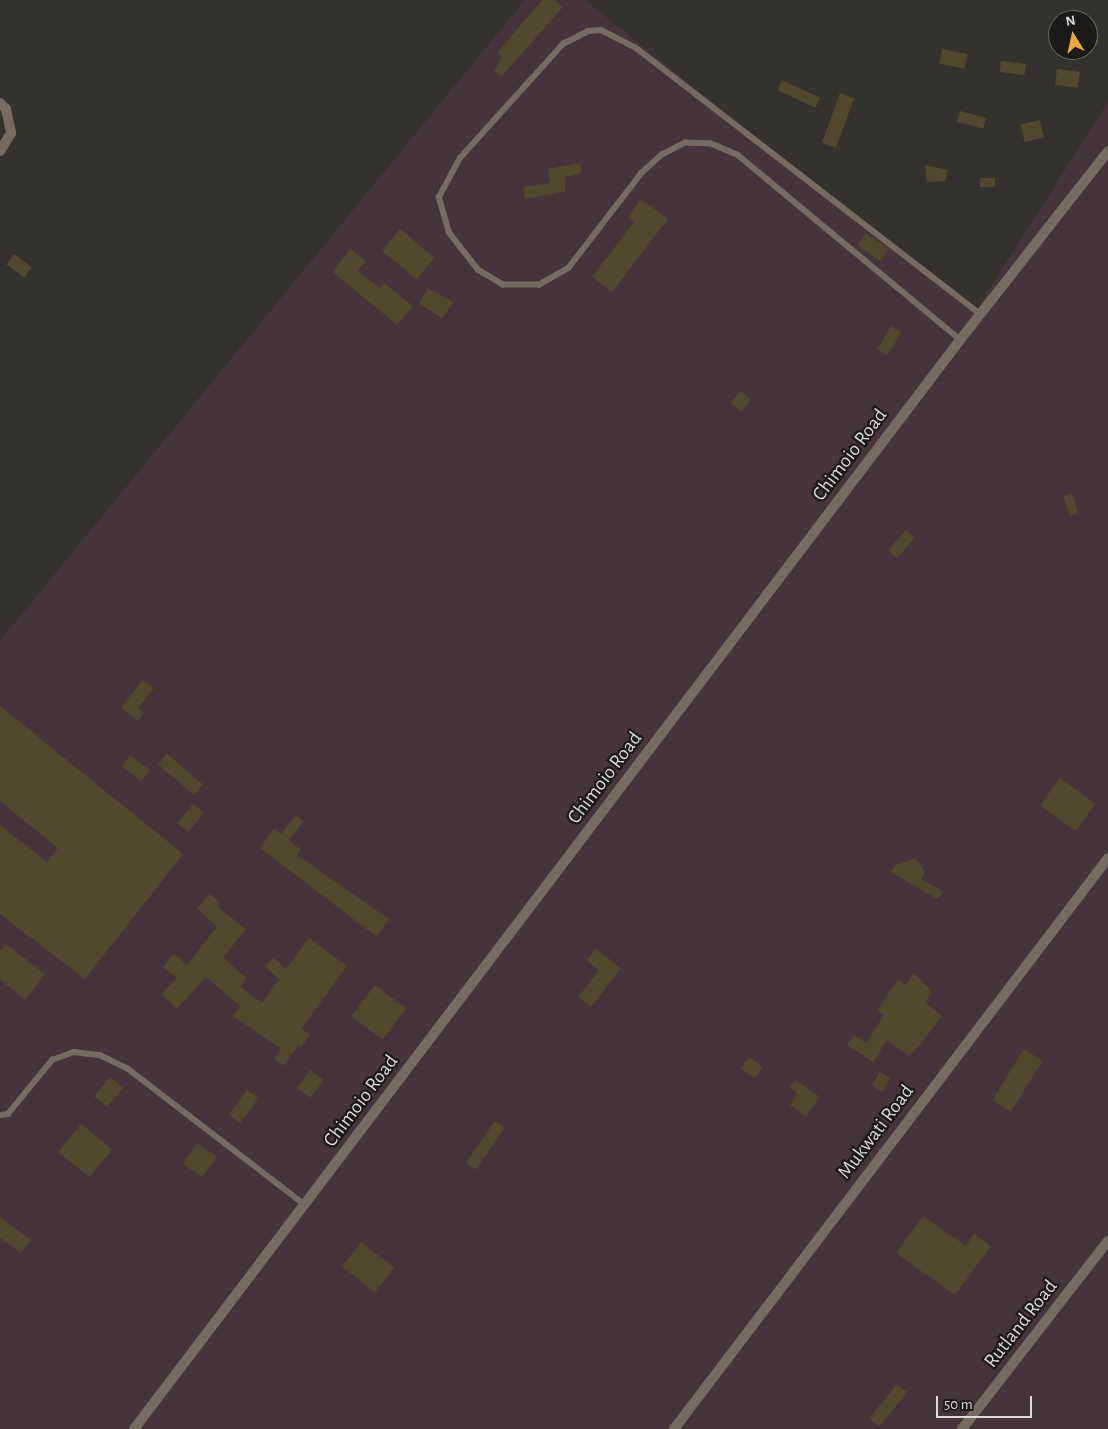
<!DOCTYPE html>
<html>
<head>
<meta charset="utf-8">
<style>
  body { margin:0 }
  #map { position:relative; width:1108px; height:1429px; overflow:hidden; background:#34322f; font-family:"Alegreya Sans",sans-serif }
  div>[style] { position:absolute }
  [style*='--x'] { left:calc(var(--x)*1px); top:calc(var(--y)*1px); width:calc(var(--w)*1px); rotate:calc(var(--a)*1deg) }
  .industrial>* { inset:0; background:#46343d }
  .building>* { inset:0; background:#51472d; transform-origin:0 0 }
  .lane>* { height:5.5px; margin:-2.75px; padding:0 2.75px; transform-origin:2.75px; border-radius:2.75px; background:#766b62 }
  .street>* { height:10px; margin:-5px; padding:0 5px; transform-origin:5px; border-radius:5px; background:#766b62 }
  span { translate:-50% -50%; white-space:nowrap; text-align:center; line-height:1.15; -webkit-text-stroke:4.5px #1b1a19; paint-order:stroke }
  .street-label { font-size:20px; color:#dddcda }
  .north { position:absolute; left:1048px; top:10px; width:50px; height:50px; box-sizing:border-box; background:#1b1a19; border:1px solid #696866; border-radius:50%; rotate:350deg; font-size:14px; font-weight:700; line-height:20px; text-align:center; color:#dddcda }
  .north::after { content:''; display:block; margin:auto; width:18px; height:22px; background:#eca93a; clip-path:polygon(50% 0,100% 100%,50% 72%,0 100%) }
  .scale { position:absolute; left:936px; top:1396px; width:96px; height:22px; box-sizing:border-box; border:2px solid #dddcda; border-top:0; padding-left:6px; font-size:15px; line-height:18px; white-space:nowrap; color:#dddcda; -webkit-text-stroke:4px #1b1a19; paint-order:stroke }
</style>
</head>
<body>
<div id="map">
  <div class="industrial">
    <i style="clip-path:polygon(525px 0,585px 0,975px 312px,1108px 102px,1108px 1429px,0 1429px,0 641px)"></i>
  </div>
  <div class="building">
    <i style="clip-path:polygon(542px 0,555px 0,563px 7px,502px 76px,494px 71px,502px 57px,497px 53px)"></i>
    <i style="left:942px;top:49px;width:26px;height:15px;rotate:11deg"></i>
    <i style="left:1001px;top:61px;width:25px;height:11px;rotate:7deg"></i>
    <i style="left:1057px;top:69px;width:23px;height:16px;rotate:7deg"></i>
    <i style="left:782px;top:80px;width:42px;height:11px;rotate:25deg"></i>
    <i style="left:840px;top:93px;width:15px;height:53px;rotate:20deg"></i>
    <i style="left:960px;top:111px;width:27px;height:11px;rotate:15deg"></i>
    <i style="left:1040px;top:120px;width:18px;height:20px;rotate:77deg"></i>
    <i style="clip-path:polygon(580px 163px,582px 173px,565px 177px,565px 192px,525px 199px,523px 187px,550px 183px,548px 169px)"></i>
    <i style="clip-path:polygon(925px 165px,948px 170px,945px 181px,927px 182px)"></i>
    <i style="left:980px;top:178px;width:15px;height:9px"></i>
    <i style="clip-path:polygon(641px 199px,668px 219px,612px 292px,592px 277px,634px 222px,628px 217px)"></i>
    <i style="left:400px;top:229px;width:45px;height:28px;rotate:40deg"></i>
    <i style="left:866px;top:233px;width:28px;height:15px;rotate:35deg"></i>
    <i style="clip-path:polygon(350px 249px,366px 261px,357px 271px,380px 288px,384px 283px,413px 306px,397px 325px,333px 272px)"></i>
    <i style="left:14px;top:254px;width:22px;height:13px;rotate:36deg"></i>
    <i style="clip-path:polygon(428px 288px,454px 302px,442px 318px,419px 304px)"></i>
    <i style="left:891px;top:326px;width:12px;height:27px;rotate:31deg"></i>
    <i style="left:740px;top:391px;width:14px;height:15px;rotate:39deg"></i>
    <i style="left:1072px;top:493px;width:21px;height:9px;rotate:73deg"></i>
    <i style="left:906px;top:530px;width:12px;height:27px;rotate:42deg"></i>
    <i style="clip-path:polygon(142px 680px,154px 688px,138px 708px,144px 713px,138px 721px,121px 708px)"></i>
    <i style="clip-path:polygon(0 706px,183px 854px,85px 979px,0 914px,0 825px,47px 862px,58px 848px,0 801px)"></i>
    <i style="left:167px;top:754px;width:47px;height:14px;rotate:40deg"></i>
    <i style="left:130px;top:755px;width:25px;height:14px;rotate:37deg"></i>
    <i style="left:1060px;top:778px;width:44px;height:34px;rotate:36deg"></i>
    <i style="left:193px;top:804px;width:14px;height:25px;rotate:39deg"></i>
    <i style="clip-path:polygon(296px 815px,304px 821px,289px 840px,301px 850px,297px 855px,389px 919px,377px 937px,260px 848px,274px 829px,281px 834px)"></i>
    <i style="clip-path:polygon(916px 858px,925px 873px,921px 879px,944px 892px,937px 899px,891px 872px,896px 865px)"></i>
    <i style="clip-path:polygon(210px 894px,220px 903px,217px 906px,246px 929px,223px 958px,247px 978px,240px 987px,262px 1003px,279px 979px,265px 966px,273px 958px,286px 969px,309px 938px,347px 966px,301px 1029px,310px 1034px,301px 1048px,298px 1046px,283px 1066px,274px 1059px,281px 1049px,233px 1016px,240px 1006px,206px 977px,177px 1009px,161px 994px,177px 978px,163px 967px,174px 954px,187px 965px,217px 927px,197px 908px)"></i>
    <i style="clip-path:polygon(6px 944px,45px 974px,25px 1000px,0 980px,0 951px)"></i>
    <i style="clip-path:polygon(596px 949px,621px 968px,591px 1007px,578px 997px,599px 970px,587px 960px)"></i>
    <i style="clip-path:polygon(914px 973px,932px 992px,925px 1002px,942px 1016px,921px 1044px,909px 1056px,887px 1040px,873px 1062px,847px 1045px,854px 1035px,866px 1043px,884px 1015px,877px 1010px,898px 980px,906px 985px)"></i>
    <i style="left:375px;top:985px;width:39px;height:39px;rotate:37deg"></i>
    <i style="left:1024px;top:1049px;width:22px;height:60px;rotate:32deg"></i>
    <i style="left:749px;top:1057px;width:17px;height:14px;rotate:36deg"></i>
    <i style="left:310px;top:1070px;width:17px;height:22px;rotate:36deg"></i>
    <i style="left:880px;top:1072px;width:12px;height:16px;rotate:31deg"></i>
    <i style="left:110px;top:1077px;width:17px;height:25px;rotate:40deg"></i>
    <i style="clip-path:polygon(795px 1080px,820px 1097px,806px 1117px,790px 1105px,797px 1094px,789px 1087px)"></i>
    <i style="left:247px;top:1090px;width:14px;height:31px;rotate:36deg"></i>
    <i style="left:495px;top:1121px;width:12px;height:51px;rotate:35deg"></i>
    <i style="left:81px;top:1124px;width:40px;height:36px;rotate:39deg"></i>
    <i style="left:197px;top:1143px;width:24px;height:25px;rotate:35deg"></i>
    <i style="clip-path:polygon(923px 1216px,966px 1246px,974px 1234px,991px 1246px,955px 1295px,896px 1253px)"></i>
    <i style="clip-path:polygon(0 1217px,31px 1240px,21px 1253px,0 1238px)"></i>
    <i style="left:361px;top:1242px;width:42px;height:31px;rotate:38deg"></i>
    <i style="left:897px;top:1384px;width:13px;height:44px;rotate:39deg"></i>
  </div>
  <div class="lane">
    <i style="--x:960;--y:340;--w:290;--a:-140.3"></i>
    <i style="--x:737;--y:155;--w:28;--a:-157"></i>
    <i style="--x:711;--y:144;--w:26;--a:-178"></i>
    <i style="--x:685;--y:143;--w:26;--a:152"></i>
    <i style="--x:662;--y:155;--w:27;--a:138"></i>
    <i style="--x:642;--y:173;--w:120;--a:127.5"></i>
    <i style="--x:569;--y:268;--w:34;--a:150"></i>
    <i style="--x:539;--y:285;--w:36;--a:180"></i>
    <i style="--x:503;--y:285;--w:29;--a:-149"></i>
    <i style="--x:478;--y:270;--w:47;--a:-128.1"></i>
    <i style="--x:449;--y:233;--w:37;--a:-106"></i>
    <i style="--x:439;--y:197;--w:44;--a:-61.7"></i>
    <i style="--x:460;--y:158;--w:154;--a:-47.9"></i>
    <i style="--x:563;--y:44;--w:28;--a:-27"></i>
    <i style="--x:588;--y:31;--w:13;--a:-4"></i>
    <i style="--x:601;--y:30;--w:38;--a:27"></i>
    <i style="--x:635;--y:47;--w:438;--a:37.7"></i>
    <i style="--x:0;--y:1115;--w:8;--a:-7"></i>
    <i style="--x:8;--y:1114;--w:70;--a:-50.8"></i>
    <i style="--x:52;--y:1060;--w:23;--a:-20"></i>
    <i style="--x:74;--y:1052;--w:26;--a:7"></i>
    <i style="--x:100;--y:1055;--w:30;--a:26"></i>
    <i style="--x:127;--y:1068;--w:223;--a:37.5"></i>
  </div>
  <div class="street">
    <i style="--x:0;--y:103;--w:8;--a:45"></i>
    <i style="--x:6;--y:109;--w:25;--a:78"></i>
    <i style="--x:11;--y:133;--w:21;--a:121"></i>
    <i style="--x:134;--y:1429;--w:1367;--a:-52.82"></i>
    <i style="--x:960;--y:340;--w:240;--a:-51.9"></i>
    <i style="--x:674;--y:1429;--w:717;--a:-52.76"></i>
    <i style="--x:962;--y:1429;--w:238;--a:-52.2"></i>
  </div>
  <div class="street-label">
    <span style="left:850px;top:455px;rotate:-53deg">Chimoio Road</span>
    <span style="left:605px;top:778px;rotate:-53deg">Chimoio Road</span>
    <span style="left:361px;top:1101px;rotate:-53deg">Chimoio Road</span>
    <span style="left:876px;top:1132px;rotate:-53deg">Mukwati Road</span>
    <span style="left:1021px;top:1324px;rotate:-52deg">Rutland Road</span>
  </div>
  <div class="north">N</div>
  <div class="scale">50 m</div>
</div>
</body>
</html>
